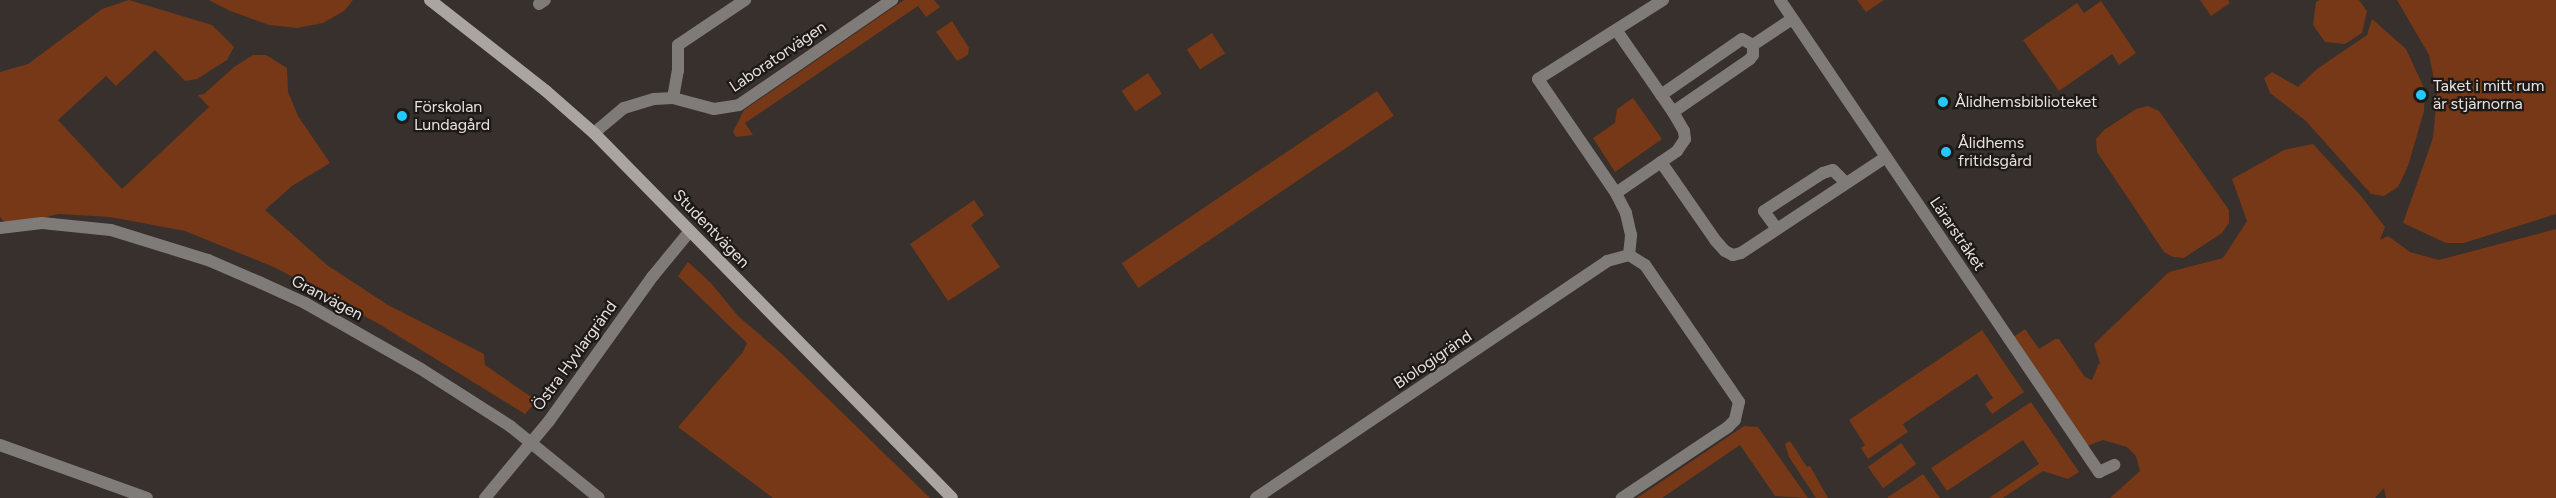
<!DOCTYPE html>
<html>
<head>
<meta charset="utf-8">
<style>
  body { margin:0 }
  #map { position:relative; width:2556px; height:498px; overflow:hidden; background:#37302c; font-family:Figtree,sans-serif }
  div>[style] { position:absolute }
  [style*='--x'] { left:calc(var(--x)*1px); top:calc(var(--y)*1px); width:calc(var(--w)*1px); rotate:calc(var(--a)*1deg) }
  .green>* { inset:0; background:#763816; transform-origin:0 0 }
  .street>* { height:12px; margin:-6px; padding:0 6px; transform-origin:6px; border-radius:6px; background:#7f7b79 }
  .secondary>* { height:12px; margin:-6px; padding:0 6px; transform-origin:6px; border-radius:6px; background:#aba5a2 }
  .dots>* { width:16px; height:16px; translate:-50% -50%; box-sizing:border-box; border:3px solid #1c1917; border-radius:50% }
  span { translate:-50% -50%; white-space:nowrap; text-align:center; line-height:1.15; -webkit-text-stroke:4.5px #1c1917; paint-order:stroke }
  .street-label { font-size:16px; color:#e7e2e0 }
  .poi-label { font-size:16px; color:#e7e2e0 }
  .left { translate:0 -50%; text-align:left }
</style>
</head>
<body>
<div id="map">
  <div class="green">
    <i style="clip-path:polygon(129px 0,212px 25px,234px 47px,227px 60px,197px 79px,185px 81px,155px 50px,116px 86px,106px 76px,58px 120px,122px 189px,209px 107px,198px 95px,204px 94px,234px 67px,253px 55px,266px 55px,287px 68px,288px 92px,298px 116px,330px 163px,292px 186px,265px 210px,327px 265px,388px 305px,484px 354px,485px 365px,537px 401px,525px 414px,379px 324px,276px 268px,185px 231px,110px 217px,58px 214px,9px 227px,0 217px,0 72px,28px 64px,102px 9px)"></i>
    <i style="clip-path:polygon(209px 0,353px 0,344px 11px,323px 23px,297px 28px,269px 25px,230px 11px)"></i>
    <i style="clip-path:polygon(904px 0,934px 0,940px 7px,926px 17px,918px 6px,745px 123px,753px 135px,736px 137px,733px 132px,744px 110px)"></i>
    <i style="clip-path:polygon(1857px 0,1884px 0,1866px 12px)"></i>
    <i style="clip-path:polygon(2200px 0,2228px 0,2230px 3px,2211px 16px)"></i>
    <i style="clip-path:polygon(2320px 0,2359px 0,2367px 11px,2362px 33px,2345px 44px,2325px 42px,2313px 25px,2316px 2px)"></i>
    <i style="clip-path:polygon(2397px 0,2556px 0,2556px 214px,2464px 243px,2446px 243px,2403px 223px,2433px 138px,2437px 94px,2429px 55px)"></i>
    <i style="clip-path:polygon(2101px 1px,2136px 53px,2119px 65px,2112px 54px,2059px 91px,2023px 40px,2077px 3px,2084px 13px)"></i>
    <i style="clip-path:polygon(2372px 19px,2406px 49px,2425px 90px,2424px 111px,2408px 166px,2398px 187px,2384px 196px,2371px 194px,2306px 121px,2270px 93px,2264px 78px,2272px 72px,2298px 87px,2317px 69px,2367px 35px)"></i>
    <i style="clip-path:polygon(952px 21px,969px 48px,968px 55px,957px 61px,936px 32px)"></i>
    <i style="left:1212px;top:33px;width:24px;height:30px;rotate:57deg"></i>
    <i style="left:1148px;top:73px;width:25px;height:32px;rotate:56deg"></i>
    <i style="left:1377px;top:91px;width:30px;height:308px;rotate:56deg"></i>
    <i style="clip-path:polygon(1633px 98px,1662px 139px,1615px 172px,1593px 138px,1615px 123px,1617px 109px)"></i>
    <i style="clip-path:polygon(2148px 106px,2159px 111px,2229px 210px,2229px 223px,2222px 233px,2184px 258px,2173px 257px,2164px 252px,2097px 152px,2096px 139px,2104px 130px,2136px 109px)"></i>
    <i style="clip-path:polygon(2313px 144px,2361px 196px,2385px 227px,2380px 240px,2388px 236px,2410px 252px,2439px 260px,2556px 229px,2556px 498px,2386px 498px,2384px 488px,2375px 498px,2110px 498px,2140px 471px,2136px 456px,2127px 447px,2103px 440px,2082px 448px,2009px 340px,2025px 329px,2039px 349px,2055px 339px,2059px 339px,2085px 377px,2092px 380px,2099px 363px,2101px 366px,2094px 344px,2169px 272px,2223px 258px,2247px 221px,2232px 179px,2284px 150px)"></i>
    <i style="clip-path:polygon(974px 200px,984px 215px,971px 225px,1000px 267px,948px 301px,910px 244px)"></i>
    <i style="clip-path:polygon(688px 262px,711px 283px,738px 316px,781px 353px,930px 498px,773px 498px,678px 427px,743px 352px,747px 343px,678px 276px)"></i>
    <i style="clip-path:polygon(1982px 330px,2024px 392px,1992px 414px,1985px 404px,1993px 398px,1977px 374px,1903px 424px,1908px 432px,1868px 459px,1861px 448px,1865px 445px,1849px 420px)"></i>
    <i style="clip-path:polygon(2031px 402px,2079px 472px,2068px 479px,2043px 471px,2003px 498px,1989px 498px,2039px 464px,2023px 440px,1947px 491px,1931px 468px)"></i>
    <i style="clip-path:polygon(1744px 426px,1758px 427px,1808px 498px,1775px 496px,1740px 445px,1662px 498px,1637px 498px)"></i>
    <i style="clip-path:polygon(1790px 441px,1807px 467px,1810px 466px,1828px 498px,1816px 498px,1789px 457px,1785px 444px)"></i>
    <i style="left:1901px;top:443px;width:26px;height:41px;rotate:54deg"></i>
    <i style="clip-path:polygon(1923px 474px,1940px 498px,1888px 498px,1888px 497px)"></i>
  </div>
  <div class="street">
    <i style="--x:1780;--y:0;--w:570;--a:55.95"></i>
    <i style="--x:2099;--y:472;--w:17;--a:-25"></i>
    <i style="--x:539;--y:4;--w:7;--a:-34"></i>
    <i style="--x:1661;--y:95;--w:98;--a:-34.7"></i>
    <i style="--x:1742;--y:39;--w:13;--a:29"></i>
    <i style="--x:673;--y:98;--w:27;--a:-80"></i>
    <i style="--x:678;--y:71;--w:26;--a:-90"></i>
    <i style="--x:678;--y:45;--w:81;--a:-33.9"></i>
    <i style="--x:1673;--y:112;--w:93;--a:-34.5"></i>
    <i style="--x:1750;--y:59;--w:5;--a:-53"></i>
    <i style="--x:1753;--y:55;--w:10;--a:-90"></i>
    <i style="--x:1753;--y:45;--w:47;--a:-33.7"></i>
    <i style="--x:594;--y:133;--w:39;--a:-40"></i>
    <i style="--x:624;--y:108;--w:31;--a:-17"></i>
    <i style="--x:654;--y:99;--w:19;--a:-3"></i>
    <i style="--x:673;--y:98;--w:42;--a:15"></i>
    <i style="--x:714;--y:109;--w:25;--a:-9"></i>
    <i style="--x:739;--y:105;--w:186;--a:-34.5"></i>
    <i style="--x:1661;--y:162;--w:96;--a:55.2"></i>
    <i style="--x:1716;--y:241;--w:13;--a:48"></i>
    <i style="--x:1725;--y:251;--w:9;--a:27"></i>
    <i style="--x:1733;--y:255;--w:8;--a:-14"></i>
    <i style="--x:1741;--y:253;--w:174;--a:-33.5"></i>
    <i style="--x:1616;--y:193;--w:74;--a:-34.5"></i>
    <i style="--x:1677;--y:151;--w:14;--a:-56"></i>
    <i style="--x:1685;--y:139;--w:8;--a:-97"></i>
    <i style="--x:1684;--y:131;--w:22;--a:-120"></i>
    <i style="--x:1673;--y:112;--w:98;--a:-124.7"></i>
    <i style="--x:0;--y:228;--w:42;--a:-6.8"></i>
    <i style="--x:42;--y:223;--w:69;--a:5.8"></i>
    <i style="--x:111;--y:230;--w:102;--a:17.2"></i>
    <i style="--x:208;--y:260;--w:56;--a:23.3"></i>
    <i style="--x:259;--y:282;--w:51;--a:24.5"></i>
    <i style="--x:305;--y:303;--w:133;--a:29.6"></i>
    <i style="--x:421;--y:369;--w:106;--a:32.6"></i>
    <i style="--x:510;--y:426;--w:114;--a:39"></i>
    <i style="--x:1777;--y:229;--w:22;--a:-126"></i>
    <i style="--x:1764;--y:211;--w:70;--a:-32.8"></i>
    <i style="--x:1823;--y:173;--w:10;--a:-17"></i>
    <i style="--x:1833;--y:170;--w:18;--a:45"></i>
    <i style="--x:1629;--y:255;--w:20;--a:-84"></i>
    <i style="--x:1631;--y:235;--w:23;--a:-103"></i>
    <i style="--x:1626;--y:213;--w:22;--a:-117"></i>
    <i style="--x:1616;--y:193;--w:138;--a:-124.4"></i>
    <i style="--x:1538;--y:79;--w:148;--a:-32.3"></i>
    <i style="--x:0;--y:445;--w:156;--a:19.8"></i>
    <i style="--x:485;--y:498;--w:100;--a:-50.3"></i>
    <i style="--x:549;--y:421;--w:178;--a:-54.4"></i>
    <i style="--x:653;--y:276;--w:58;--a:-50.6"></i>
    <i style="--x:1256;--y:498;--w:424;--a:-34"></i>
    <i style="--x:1607;--y:261;--w:23;--a:-15"></i>
    <i style="--x:1629;--y:255;--w:19;--a:32"></i>
    <i style="--x:1645;--y:265;--w:166;--a:55.5"></i>
    <i style="--x:1739;--y:402;--w:18;--a:103"></i>
    <i style="--x:1735;--y:420;--w:10;--a:135"></i>
    <i style="--x:1728;--y:427;--w:128;--a:146.2"></i>
  </div>
  <div class="secondary">
    <i style="--x:430;--y:0;--w:147;--a:38.1"></i>
    <i style="--x:546;--y:91;--w:64;--a:41.2"></i>
    <i style="--x:594;--y:133;--w:511;--a:45.55"></i>
  </div>
  <div class="dots">
    <i style="left:2421px;top:95px;background:#22c9fd"></i>
    <i style="left:1943px;top:102px;background:#22c9fd"></i>
    <i style="left:402px;top:116px;background:#22c9fd"></i>
    <i style="left:1946px;top:152px;background:#22c9fd"></i>
  </div>
  <div class="street-label">
    <span style="left:778px;top:57px;rotate:-34deg">Laboratorvägen</span>
    <span style="left:711px;top:229px;rotate:46deg">Studentvägen</span>
    <span style="left:1957px;top:234px;rotate:56deg">Lärarstråket</span>
    <span style="left:327px;top:298px;rotate:28deg">Granvägen</span>
    <span style="left:575px;top:356px;rotate:-54deg">Östra Hyvlargränd</span>
    <span style="left:1433px;top:360px;rotate:-34deg">Biologigränd</span>
  </div>
  <div class="poi-label">
    <span class="left" style="left:2433px;top:95px">Taket i mitt rum<br>är stjärnorna</span>
    <span class="left" style="left:1955px;top:102px">Ålidhemsbiblioteket</span>
    <span class="left" style="left:414px;top:116px">Förskolan<br>Lundagård</span>
    <span class="left" style="left:1958px;top:152px">Ålidhems<br>fritidsgård</span>
  </div>
</div>
</body>
</html>
